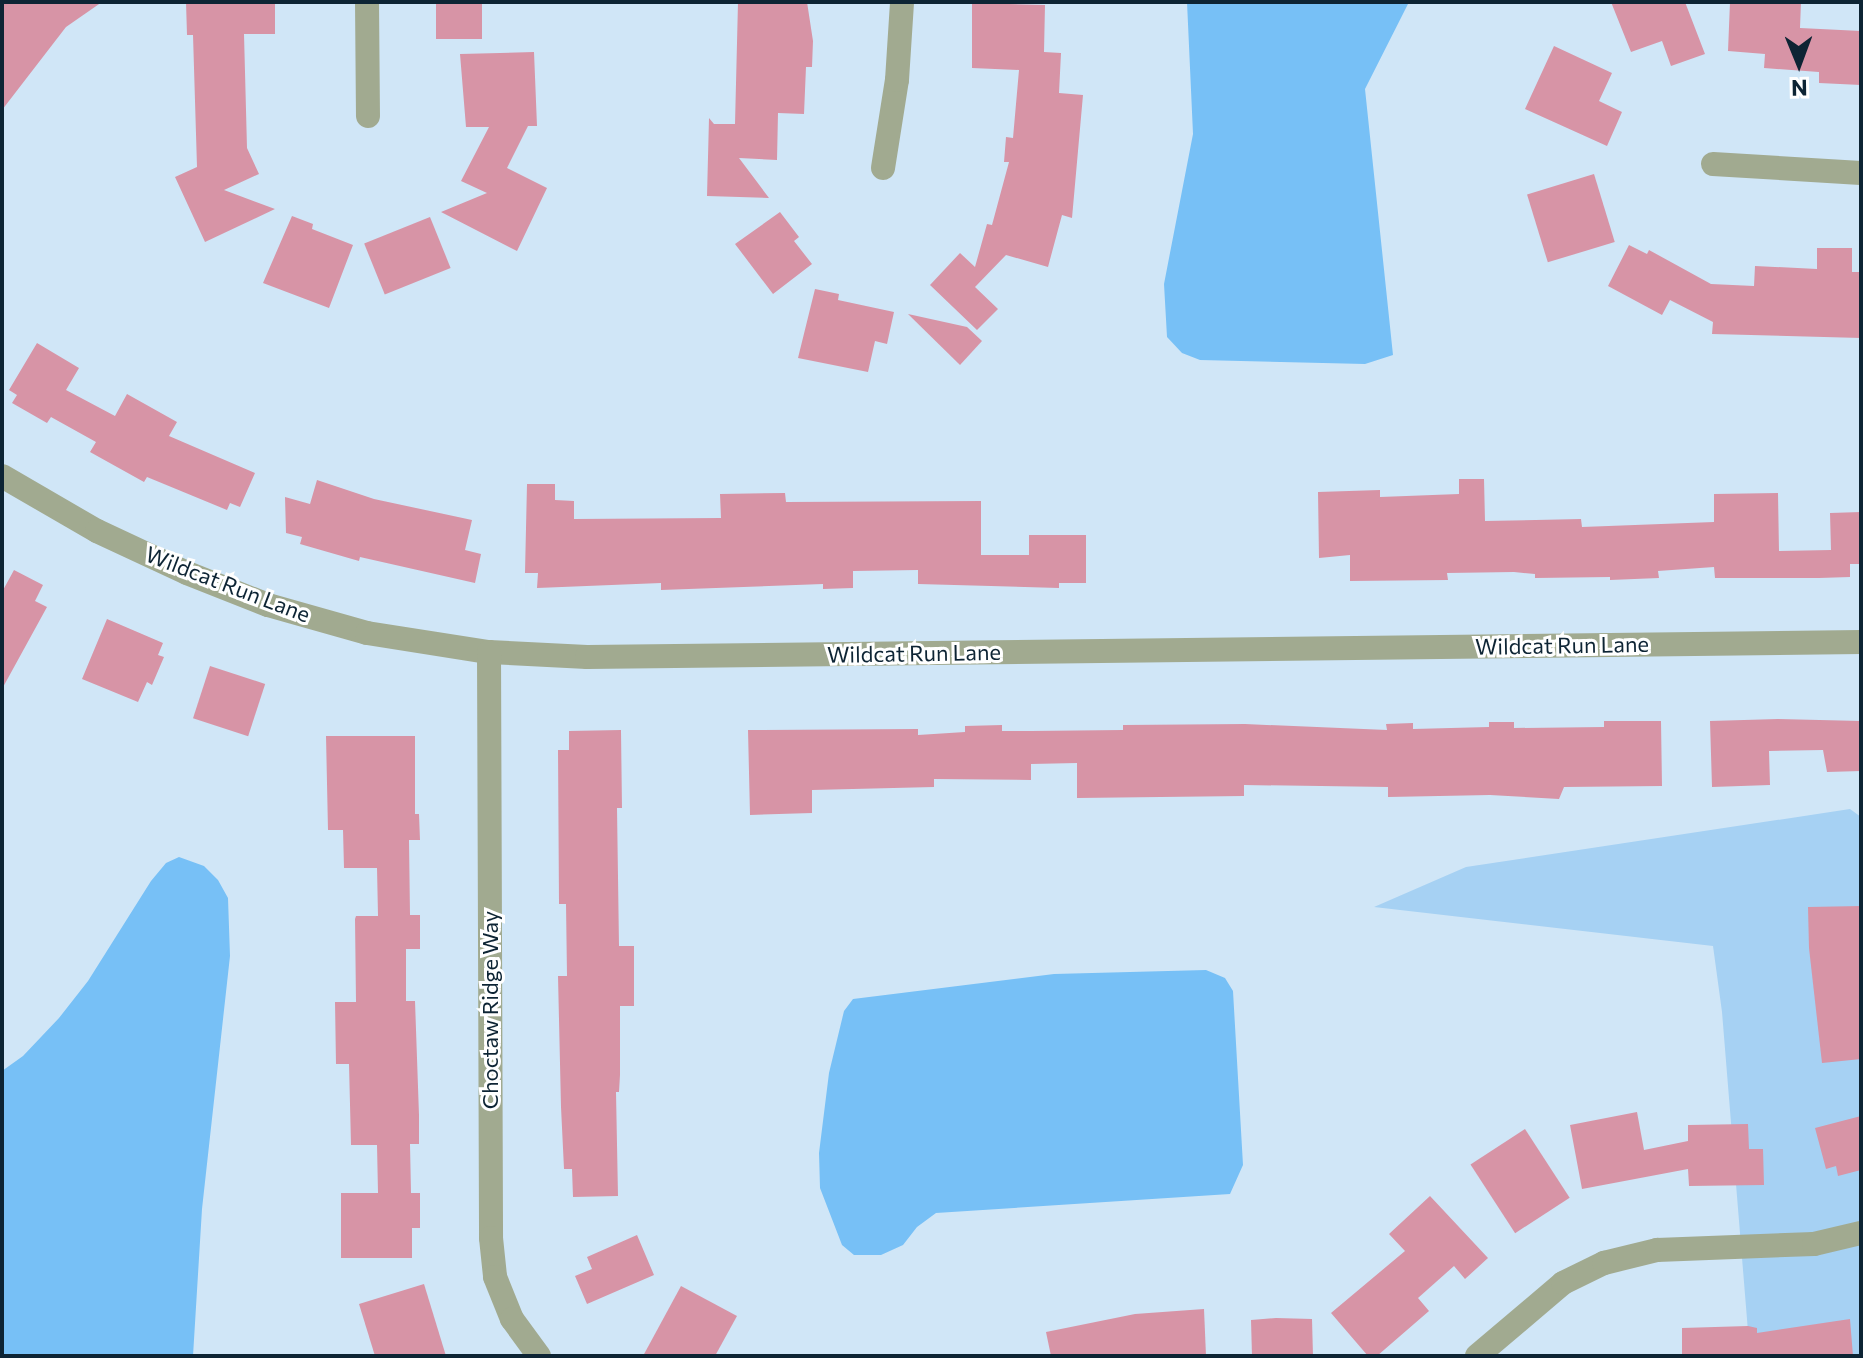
<!DOCTYPE html>
<html>
<head>
<meta charset="utf-8">
<style>
  body { margin:0 }
  #map { position:relative; width:1863px; height:1358px; overflow:hidden; background:#d0e6f7; font-family:Commissioner,sans-serif }
  div>[style] { position:absolute }
  [style*='--x'] { left:calc(var(--x)*1px); top:calc(var(--y)*1px); width:calc(var(--w)*1px); rotate:calc(var(--a)*1deg) }
  .green>* { inset:0; background:#a6d1f3 }
  .water>* { inset:0; background:#77c0f6 }
  .building>* { inset:0; background:#d794a6; transform-origin:0 0 }
  .minor>* { height:24px; margin:-12px; padding:0 12px; transform-origin:12px; border-radius:12px; background:#a1aa90 }
  span { translate:-50% -50%; white-space:nowrap; text-align:center; line-height:1.15; -webkit-text-stroke:6px #fff; paint-order:stroke }
  .street-label { font-size:22px; color:#0d2434 }
  .frame { position:absolute; inset:0; border:4px solid #0d2434; pointer-events:none }
  .north { position:absolute; left:1759px; top:24px; width:80px; height:80px; -webkit-text-stroke:6px #fff; paint-order:stroke; rotate:179deg; font-size:22px; font-weight:700; line-height:32px; text-align:center; color:#0d2434 }
  .north::after { content:''; display:block; margin:auto; width:28px; height:36px; background:#0d2434; clip-path:polygon(50% 0,100% 100%,50% 72%,0 100%) }
</style>
</head>
<body>
<div id="map">
  <div class="green">
    <i style="clip-path:polygon(1850px 809px,1861px 817px,1861px 1356px,1750px 1356px,1722px 1012px,1713px 946px,1374px 907px,1466px 867px)"></i>
  </div>
  <div class="water">
    <i style="clip-path:polygon(1187px 2px,1409px 2px,1365px 89px,1393px 355px,1365px 364px,1200px 360px,1182px 353px,1167px 337px,1164px 284px,1193px 134px)"></i>
    <i style="clip-path:polygon(179px 857px,204px 866px,218px 880px,228px 898px,230px 956px,202px 1209px,193px 1356px,2px 1356px,2px 1071px,23px 1056px,59px 1018px,88px 981px,151px 881px,166px 863px)"></i>
    <i style="clip-path:polygon(1206px 970px,1225px 978px,1233px 991px,1243px 1165px,1230px 1194px,936px 1213px,917px 1227px,903px 1245px,881px 1255px,854px 1255px,842px 1245px,820px 1188px,819px 1153px,829px 1073px,844px 1011px,853px 999px,1054px 974px)"></i>
  </div>
  <div class="building">
    <i style="clip-path:polygon(2px 2px,102px 2px,66px 27px,2px 110px)"></i>
    <i style="clip-path:polygon(186px 2px,275px 2px,275px 34px,244px 34px,247px 148px,259px 174px,224px 190px,275px 209px,205px 242px,175px 177px,197px 167px,193px 35px,187px 35px)"></i>
    <i style="left:436px;top:2px;width:46px;height:37px"></i>
    <i style="clip-path:polygon(738px 2px,807px 2px,813px 41px,812px 67px,806px 67px,804px 114px,778px 113px,777px 160px,739px 158px,769px 198px,707px 196px,709px 118px,714px 124px,735px 124px)"></i>
    <i style="clip-path:polygon(1611px 2px,1685px 2px,1705px 54px,1671px 66px,1662px 41px,1631px 52px)"></i>
    <i style="clip-path:polygon(1730px 2px,1801px 2px,1800px 28px,1861px 31px,1861px 85px,1819px 83px,1819px 72px,1764px 68px,1765px 54px,1728px 51px)"></i>
    <i style="clip-path:polygon(972px 3px,1045px 5px,1044px 52px,1061px 53px,1059px 93px,1083px 95px,1072px 218px,1062px 215px,1048px 267px,1006px 255px,975px 287px,998px 309px,977px 330px,930px 285px,960px 253px,975px 267px,987px 224px,992px 225px,1009px 162px,1004px 162px,1006px 137px,1013px 138px,1019px 70px,972px 68px)"></i>
    <i style="clip-path:polygon(1554px 46px,1612px 73px,1599px 101px,1622px 112px,1607px 146px,1525px 109px)"></i>
    <i style="clip-path:polygon(534px 52px,537px 126px,528px 126px,507px 168px,547px 188px,517px 251px,441px 212px,487px 193px,461px 181px,489px 127px,466px 127px,460px 54px)"></i>
    <i style="left:1594px;top:174px;width:71px;height:70px;rotate:73deg"></i>
    <i style="clip-path:polygon(780px 212px,799px 237px,794px 241px,812px 264px,773px 294px,735px 244px)"></i>
    <i style="clip-path:polygon(292px 216px,313px 224px,312px 229px,353px 245px,329px 308px,263px 283px)"></i>
    <i style="left:430px;top:217px;width:55px;height:71px;rotate:68deg"></i>
    <i style="clip-path:polygon(1629px 245px,1647px 254px,1649px 250px,1711px 284px,1754px 286px,1755px 266px,1817px 269px,1817px 248px,1852px 248px,1852px 272px,1861px 272px,1861px 338px,1712px 334px,1713px 322px,1670px 300px,1662px 315px,1608px 286px)"></i>
    <i style="clip-path:polygon(815px 289px,839px 294px,838px 300px,894px 312px,887px 344px,875px 341px,868px 372px,798px 358px)"></i>
    <i style="clip-path:polygon(908px 314px,967px 327px,982px 341px,960px 365px)"></i>
    <i style="clip-path:polygon(37px 343px,79px 368px,66px 390px,115px 416px,127px 394px,177px 422px,169px 436px,255px 473px,240px 507px,230px 503px,227px 510px,147px 477px,144px 482px,90px 452px,96px 442px,51px 417px,47px 423px,12px 403px,17px 395px,9px 390px)"></i>
    <i style="clip-path:polygon(1459px 479px,1484px 479px,1485px 521px,1581px 519px,1582px 527px,1714px 522px,1714px 494px,1778px 493px,1779px 551px,1831px 550px,1830px 513px,1861px 512px,1861px 564px,1850px 564px,1850px 577px,1819px 578px,1715px 578px,1714px 567px,1658px 571px,1659px 578px,1610px 580px,1610px 577px,1535px 578px,1535px 574px,1514px 572px,1447px 573px,1448px 580px,1350px 581px,1350px 555px,1319px 558px,1318px 492px,1380px 490px,1380px 497px,1459px 494px)"></i>
    <i style="clip-path:polygon(317px 480px,374px 499px,472px 520px,465px 550px,481px 554px,475px 583px,360px 557px,359px 561px,300px 544px,302px 537px,286px 533px,285px 497px,310px 504px)"></i>
    <i style="clip-path:polygon(527px 484px,555px 484px,555px 500px,574px 501px,574px 519px,721px 518px,720px 494px,785px 493px,786px 502px,981px 501px,981px 555px,1029px 555px,1029px 535px,1086px 535px,1086px 583px,1059px 583px,1059px 588px,918px 584px,918px 570px,853px 571px,853px 588px,823px 589px,823px 584px,661px 590px,661px 583px,537px 588px,538px 573px,525px 573px)"></i>
    <i style="clip-path:polygon(14px 570px,43px 585px,35px 601px,47px 607px,2px 689px,2px 592px)"></i>
    <i style="clip-path:polygon(107px 619px,163px 643px,158px 655px,164px 657px,152px 685px,147px 682px,138px 702px,82px 679px)"></i>
    <i style="left:210px;top:666px;width:58px;height:55px;rotate:18deg"></i>
    <i style="clip-path:polygon(1778px 719px,1861px 721px,1861px 771px,1827px 772px,1823px 750px,1769px 751px,1770px 785px,1712px 787px,1710px 721px)"></i>
    <i style="clip-path:polygon(1604px 721px,1661px 721px,1662px 786px,1564px 787px,1559px 799px,1490px 795px,1388px 797px,1388px 787px,1244px 785px,1244px 796px,1077px 798px,1077px 763px,1031px 764px,1031px 780px,934px 779px,934px 787px,812px 790px,812px 813px,750px 815px,748px 730px,918px 729px,918px 735px,965px 732px,965px 726px,1002px 725px,1002px 731px,1031px 731px,1123px 730px,1123px 725px,1245px 724px,1387px 730px,1386px 724px,1413px 723px,1413px 729px,1489px 727px,1489px 722px,1514px 722px,1514px 728px,1604px 727px)"></i>
    <i style="clip-path:polygon(621px 730px,622px 808px,617px 808px,619px 946px,634px 946px,634px 1006px,620px 1006px,620px 1075px,619px 1092px,616px 1092px,618px 1196px,573px 1197px,572px 1169px,564px 1169px,561px 1107px,558px 976px,567px 976px,566px 904px,559px 904px,558px 750px,569px 750px,569px 731px)"></i>
    <i style="clip-path:polygon(326px 736px,415px 736px,415px 814px,419px 814px,420px 840px,409px 840px,410px 915px,420px 915px,420px 949px,406px 949px,406px 1001px,415px 1001px,419px 1115px,419px 1144px,410px 1144px,411px 1193px,420px 1193px,420px 1228px,412px 1228px,412px 1258px,341px 1258px,341px 1193px,378px 1193px,377px 1145px,351px 1145px,349px 1064px,336px 1064px,335px 1002px,356px 1002px,355px 919px,356px 916px,378px 916px,377px 868px,344px 868px,343px 830px,328px 830px)"></i>
    <i style="clip-path:polygon(1861px 906px,1861px 1059px,1822px 1063px,1809px 948px,1808px 907px)"></i>
    <i style="clip-path:polygon(1637px 1112px,1644px 1150px,1688px 1141px,1688px 1125px,1748px 1124px,1749px 1149px,1763px 1149px,1764px 1185px,1689px 1186px,1688px 1169px,1582px 1189px,1570px 1125px)"></i>
    <i style="clip-path:polygon(1861px 1116px,1861px 1170px,1838px 1176px,1836px 1166px,1826px 1169px,1815px 1128px)"></i>
    <i style="left:1525px;top:1129px;width:82px;height:65px;rotate:57deg"></i>
    <i style="clip-path:polygon(1430px 1196px,1488px 1258px,1465px 1279px,1454px 1266px,1418px 1298px,1429px 1311px,1377px 1356px,1368px 1356px,1331px 1313px,1405px 1251px,1389px 1234px)"></i>
    <i style="clip-path:polygon(637px 1235px,654px 1275px,587px 1304px,575px 1276px,592px 1269px,587px 1257px)"></i>
    <i style="clip-path:polygon(424px 1284px,446px 1356px,375px 1356px,359px 1304px)"></i>
    <i style="clip-path:polygon(681px 1286px,737px 1316px,715px 1356px,643px 1356px)"></i>
    <i style="clip-path:polygon(1204px 1309px,1206px 1356px,1051px 1356px,1046px 1332px,1135px 1314px)"></i>
    <i style="clip-path:polygon(1276px 1318px,1312px 1319px,1313px 1356px,1252px 1356px,1251px 1320px)"></i>
    <i style="clip-path:polygon(1850px 1319px,1853px 1356px,1682px 1356px,1682px 1328px,1748px 1326px,1757px 1328px,1757px 1333px)"></i>
  </div>
  <div class="minor">
    <i style="--x:367;--y:2;--w:114;--a:89.5"></i>
    <i style="--x:1713;--y:164;--w:148;--a:3.5"></i>
    <i style="--x:883;--y:168;--w:89;--a:-81"></i>
    <i style="--x:897;--y:80;--w:78;--a:-86.3"></i>
    <i style="--x:2;--y:476;--w:110;--a:30.1"></i>
    <i style="--x:97;--y:531;--w:99;--a:25"></i>
    <i style="--x:187;--y:573;--w:87;--a:21.6"></i>
    <i style="--x:268;--y:605;--w:103;--a:15.8"></i>
    <i style="--x:367;--y:633;--w:123;--a:8.9"></i>
    <i style="--x:489;--y:652;--w:98;--a:2.9"></i>
    <i style="--x:587;--y:657;--w:1274;--a:-0.67"></i>
    <i style="--x:489;--y:652;--w:586;--a:89.8"></i>
    <i style="--x:491;--y:1238;--w:39;--a:84"></i>
    <i style="--x:495;--y:1277;--w:45;--a:68"></i>
    <i style="--x:512;--y:1319;--w:46;--a:53.9"></i>
    <i style="--x:1477;--y:1356;--w:113;--a:-40.3"></i>
    <i style="--x:1563;--y:1283;--w:46;--a:-26"></i>
    <i style="--x:1604;--y:1263;--w:55;--a:-13.8"></i>
    <i style="--x:1657;--y:1250;--w:157;--a:-2.2"></i>
    <i style="--x:1814;--y:1244;--w:48;--a:-13.2"></i>
  </div>
  <div class="street-label">
    <span style="left:228px;top:584px;rotate:21deg">Wildcat Run Lane</span>
    <span style="left:1562px;top:645px;rotate:-1deg">Wildcat Run Lane</span>
    <span style="left:914px;top:653px;rotate:-1deg">Wildcat Run Lane</span>
    <span style="left:490px;top:1010px;rotate:-90deg">Choctaw Ridge Way</span>
  </div>
  <div class="frame"></div>
  <div class="north">N</div>
</div>
</body>
</html>
